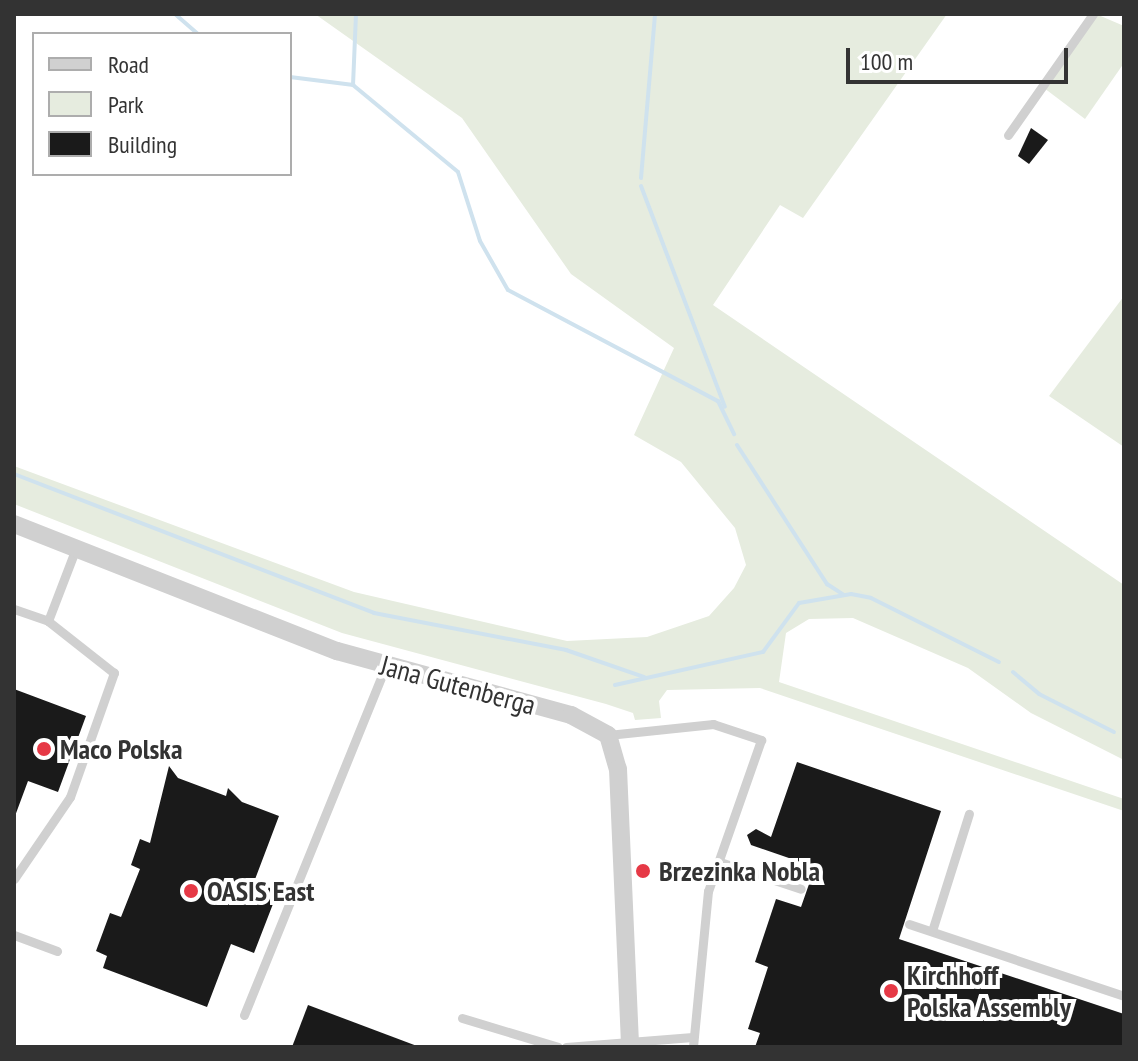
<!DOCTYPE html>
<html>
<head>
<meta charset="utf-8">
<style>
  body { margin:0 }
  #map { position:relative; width:1138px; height:1061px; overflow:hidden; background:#fff; font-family:"PT Sans Narrow",sans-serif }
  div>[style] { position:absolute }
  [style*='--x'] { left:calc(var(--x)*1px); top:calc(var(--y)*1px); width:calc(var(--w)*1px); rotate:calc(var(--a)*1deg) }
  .green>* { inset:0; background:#e6ecdf }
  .stream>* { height:4px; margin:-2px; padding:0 2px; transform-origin:2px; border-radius:2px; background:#cfe2ee }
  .building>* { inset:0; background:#1a1a1a }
  .lane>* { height:9px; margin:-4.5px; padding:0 4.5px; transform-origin:4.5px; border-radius:4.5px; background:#d0d0d0 }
  .street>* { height:18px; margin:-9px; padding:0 9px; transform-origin:9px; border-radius:9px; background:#d0d0d0 }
  .dots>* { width:22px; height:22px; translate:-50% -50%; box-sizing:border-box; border:4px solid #fff; border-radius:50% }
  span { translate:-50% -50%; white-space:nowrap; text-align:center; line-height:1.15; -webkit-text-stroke:8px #fff; paint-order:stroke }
  .street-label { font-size:28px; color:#333 }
  .poi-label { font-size:28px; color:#333; font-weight:700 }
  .left { translate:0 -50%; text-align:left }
  .frame { position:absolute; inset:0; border:16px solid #333; pointer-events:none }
  .legend { position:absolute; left:32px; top:32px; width:260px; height:144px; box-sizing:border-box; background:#fff; border:2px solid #adadad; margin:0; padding:10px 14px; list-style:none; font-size:24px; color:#333 }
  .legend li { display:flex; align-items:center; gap:16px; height:40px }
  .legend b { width:40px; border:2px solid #adadad }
  .scale { position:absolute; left:846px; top:48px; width:222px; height:36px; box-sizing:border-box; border:4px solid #333; border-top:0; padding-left:10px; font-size:24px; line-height:28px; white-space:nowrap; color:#333; -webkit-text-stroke:6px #fff; paint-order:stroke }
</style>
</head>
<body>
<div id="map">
  <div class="green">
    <i style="clip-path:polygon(315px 14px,947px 14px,803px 218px,780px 205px,713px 305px,1124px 585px,1124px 760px,1031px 713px,968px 668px,853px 618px,809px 619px,786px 633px,779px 682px,1124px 799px,1124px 811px,760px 688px,667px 690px,659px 701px,661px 718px,635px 720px,633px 713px,606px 704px,342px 633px,14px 504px,14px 466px,354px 592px,567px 641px,647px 637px,709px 616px,734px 588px,746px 565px,735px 528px,681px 462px,634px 435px,674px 348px,571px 274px,462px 118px)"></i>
    <i style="clip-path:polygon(1096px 14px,1124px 26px,1124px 63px,1085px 119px,1044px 88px)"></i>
    <i style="clip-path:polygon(1124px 296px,1124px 447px,1049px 396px)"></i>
  </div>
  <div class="stream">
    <i style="--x:175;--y:14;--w:30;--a:41"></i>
    <i style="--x:356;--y:14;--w:71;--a:92.4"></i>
    <i style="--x:353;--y:85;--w:136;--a:39.6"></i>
    <i style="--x:458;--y:172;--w:72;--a:72.3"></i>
    <i style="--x:480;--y:241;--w:56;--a:60.3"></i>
    <i style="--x:508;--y:290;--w:238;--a:27.9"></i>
    <i style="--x:718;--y:401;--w:37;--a:64"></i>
    <i style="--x:290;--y:77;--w:64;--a:7.2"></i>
    <i style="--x:641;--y:178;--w:165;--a:-85.1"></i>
    <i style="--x:641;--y:186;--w:236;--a:69.2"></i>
    <i style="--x:737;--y:445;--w:166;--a:57.1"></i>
    <i style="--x:827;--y:584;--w:20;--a:33"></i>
    <i style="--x:14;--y:474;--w:386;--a:21.1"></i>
    <i style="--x:374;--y:613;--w:196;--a:10.9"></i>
    <i style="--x:566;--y:650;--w:83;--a:19.1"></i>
    <i style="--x:1013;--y:672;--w:34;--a:40"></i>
    <i style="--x:1039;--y:694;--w:84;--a:26.9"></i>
    <i style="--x:615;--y:685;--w:152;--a:-12.6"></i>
    <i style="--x:763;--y:652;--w:61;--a:-53.7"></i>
    <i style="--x:799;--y:603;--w:53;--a:-9.8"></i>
    <i style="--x:851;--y:594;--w:20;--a:11"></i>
    <i style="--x:871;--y:598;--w:143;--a:26.6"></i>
  </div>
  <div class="building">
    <i style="clip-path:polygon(1031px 128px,1048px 140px,1029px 164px,1018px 156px)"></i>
    <i style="clip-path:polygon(14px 689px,86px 716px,58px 792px,28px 781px,15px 816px)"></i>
    <i style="clip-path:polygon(797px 762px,941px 811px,899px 939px,1124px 1014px,1124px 1047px,755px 1047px,760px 1033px,748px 1029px,768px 967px,755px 962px,776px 899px,801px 907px,815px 867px,751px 845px,747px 835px,756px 829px,771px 837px)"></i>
    <i style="clip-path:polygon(169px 766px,178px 778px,226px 796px,228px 788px,242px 802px,279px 816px,254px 882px,278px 891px,254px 953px,231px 944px,207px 1007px,103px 968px,107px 956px,96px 951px,110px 913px,121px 917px,140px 869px,131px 865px,140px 839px,150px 843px)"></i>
    <i style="clip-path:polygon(308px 1005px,417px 1046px,417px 1047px,292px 1047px)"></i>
  </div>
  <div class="lane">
    <i style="--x:1008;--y:135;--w:148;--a:-54.9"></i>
    <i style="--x:14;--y:609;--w:36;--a:19"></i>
    <i style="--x:48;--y:621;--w:78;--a:-69"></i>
    <i style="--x:608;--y:735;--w:106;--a:-6"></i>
    <i style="--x:713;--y:724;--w:51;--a:18.4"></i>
    <i style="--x:761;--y:740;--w:160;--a:109.3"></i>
    <i style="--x:708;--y:891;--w:157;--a:95.5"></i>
    <i style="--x:720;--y:862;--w:85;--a:18.4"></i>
    <i style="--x:14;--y:879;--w:99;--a:-55.7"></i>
    <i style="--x:70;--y:797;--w:132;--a:-70.5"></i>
    <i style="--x:114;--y:673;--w:84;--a:-141.8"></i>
    <i style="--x:909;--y:924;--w:227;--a:18.5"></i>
    <i style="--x:932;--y:931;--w:123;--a:-72.5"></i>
    <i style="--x:14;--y:935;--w:46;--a:20.4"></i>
    <i style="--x:244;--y:1015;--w:375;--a:-67.9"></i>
    <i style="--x:462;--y:1018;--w:100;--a:16.8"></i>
    <i style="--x:566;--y:1047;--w:127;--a:-4.5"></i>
  </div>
  <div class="street">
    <i style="--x:14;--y:524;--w:347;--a:21.5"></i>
    <i style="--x:337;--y:651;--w:243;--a:15.3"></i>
    <i style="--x:571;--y:715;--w:42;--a:28.4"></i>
    <i style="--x:608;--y:735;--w:35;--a:74"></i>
    <i style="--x:618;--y:769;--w:278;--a:87.5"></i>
  </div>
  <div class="dots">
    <i style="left:44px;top:749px;background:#e63946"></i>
    <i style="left:643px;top:871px;background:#e63946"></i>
    <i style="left:191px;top:891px;background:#e63946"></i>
    <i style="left:891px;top:991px;background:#e63946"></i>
  </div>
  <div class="street-label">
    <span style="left:458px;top:685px;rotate:15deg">Jana Gutenberga</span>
  </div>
  <div class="poi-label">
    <span class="left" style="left:60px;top:749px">Maco Polska</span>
    <span class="left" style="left:659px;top:871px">Brzezinka Nobla</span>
    <span class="left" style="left:207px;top:891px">OASIS East</span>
    <span class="left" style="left:907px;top:991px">Kirchhoff<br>Polska Assembly</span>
  </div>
  <div class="frame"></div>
  <ul class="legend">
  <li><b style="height:10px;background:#d0d0d0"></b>Road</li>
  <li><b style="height:22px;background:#e6ecdf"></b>Park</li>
  <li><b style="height:22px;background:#1a1a1a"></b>Building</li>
  </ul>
  <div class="scale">100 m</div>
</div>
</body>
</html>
